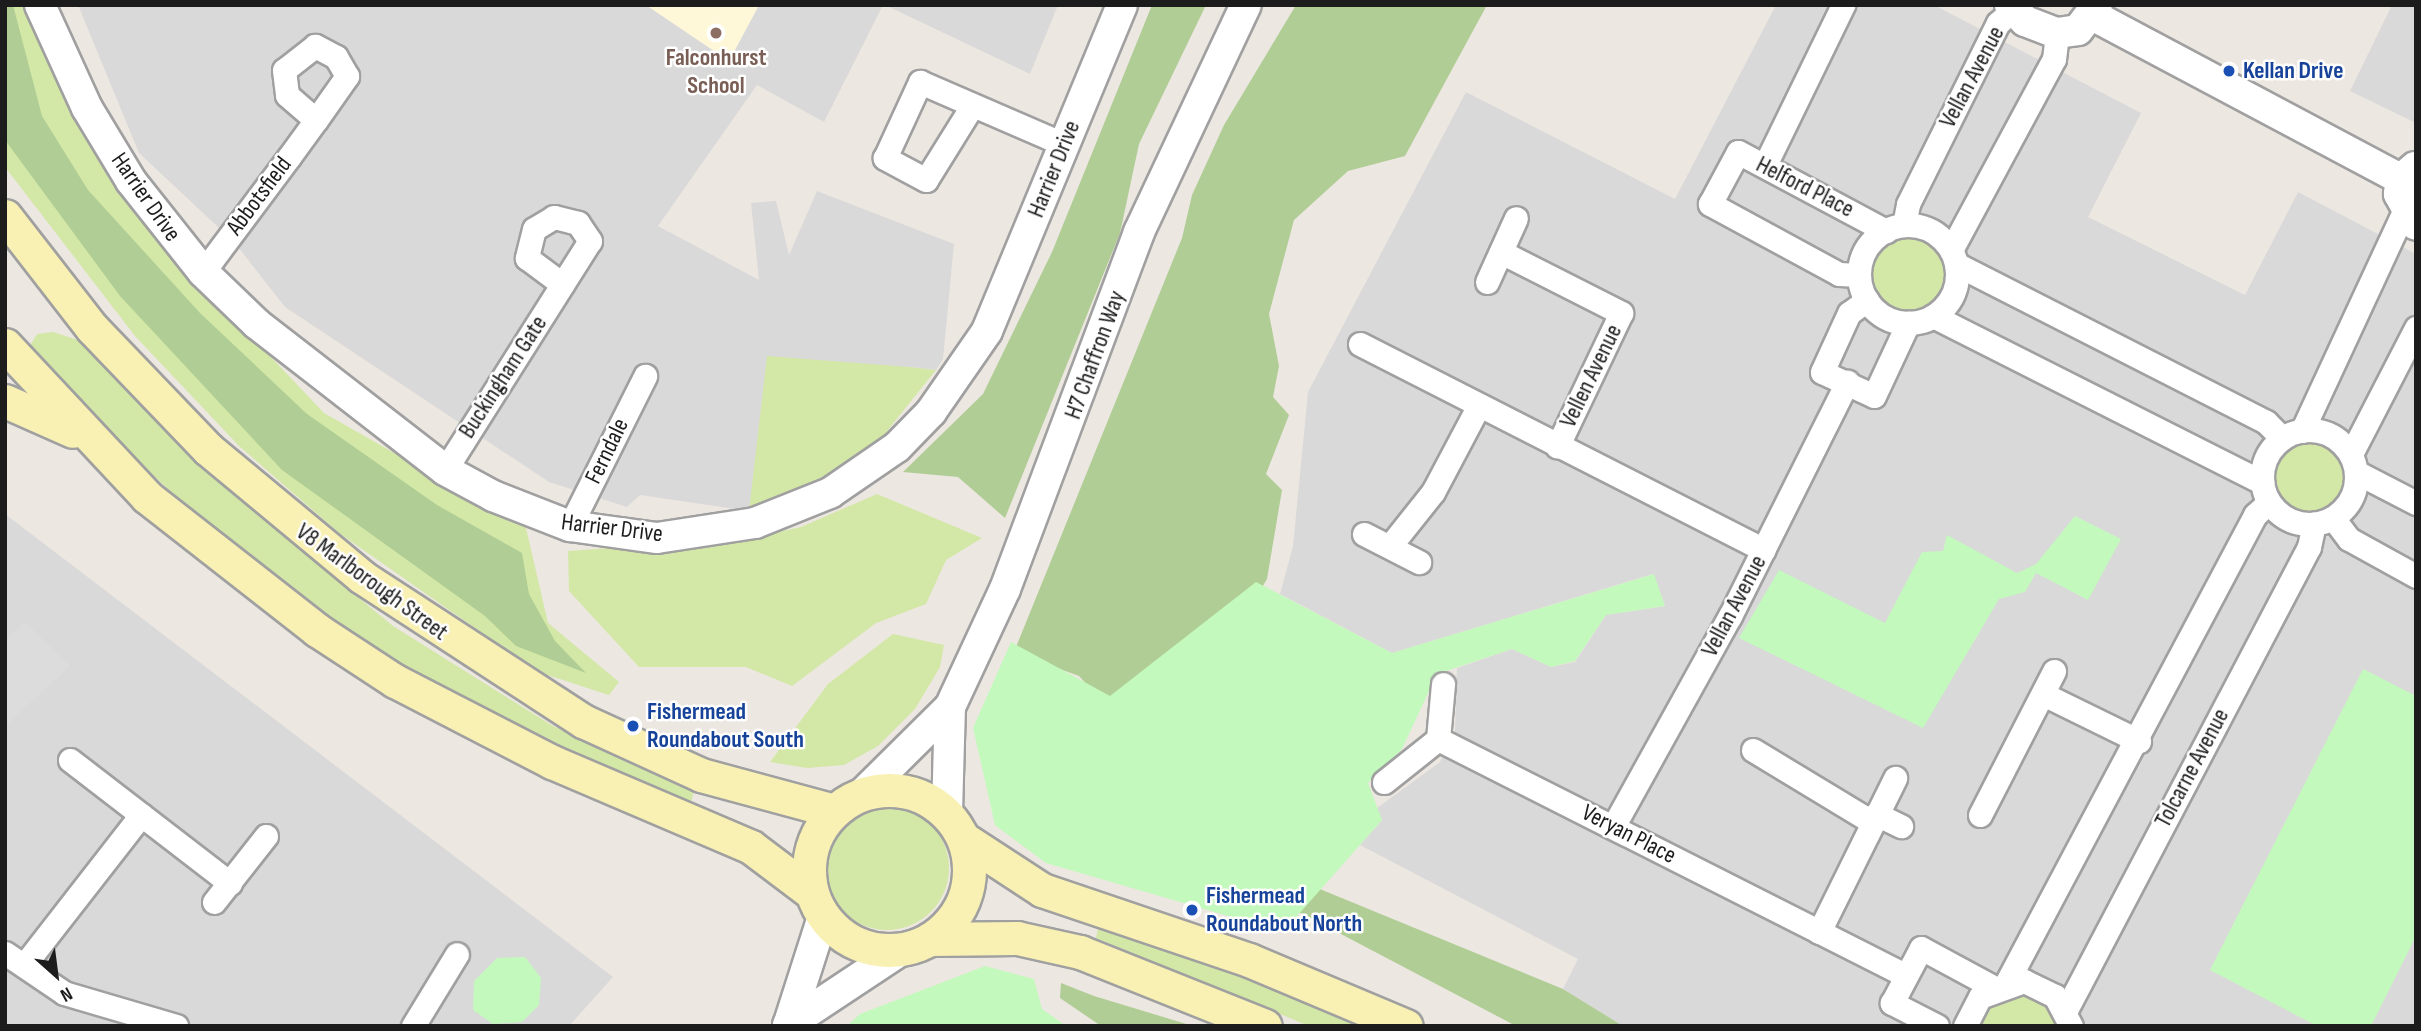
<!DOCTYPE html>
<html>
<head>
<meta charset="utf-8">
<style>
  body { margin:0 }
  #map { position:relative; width:2421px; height:1031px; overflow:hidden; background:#ede7e1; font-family:"Sofia Sans Condensed",sans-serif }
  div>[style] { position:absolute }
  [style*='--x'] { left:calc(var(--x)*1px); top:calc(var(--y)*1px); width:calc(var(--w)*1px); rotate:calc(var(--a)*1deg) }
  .residential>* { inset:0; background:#dad9d9 }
  .education>* { inset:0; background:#fff8d8 }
  .grass>* { inset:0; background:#d3e8a6 }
  .round { border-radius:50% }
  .forest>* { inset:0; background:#b0cd95 }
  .park>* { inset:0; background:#c3f9bc }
  .parking>* { inset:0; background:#dcdcdc }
  .roads { filter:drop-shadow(2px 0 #a0a0a0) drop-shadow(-2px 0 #a0a0a0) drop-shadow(0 2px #a0a0a0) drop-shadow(0 -2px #a0a0a0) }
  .minor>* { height:23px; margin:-11.5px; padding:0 11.5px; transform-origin:11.5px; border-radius:11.5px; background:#fff }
  .minor>.ring { margin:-11.5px; padding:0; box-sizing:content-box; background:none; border:23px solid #fff; border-radius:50% }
  .tertiary>* { height:30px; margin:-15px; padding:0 15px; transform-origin:15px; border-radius:15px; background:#fff }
  .secondary>* { height:33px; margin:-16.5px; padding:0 16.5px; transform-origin:16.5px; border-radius:16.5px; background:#f9f0b3 }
  .secondary>.ring { margin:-16.5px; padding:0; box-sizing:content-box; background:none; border:33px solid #f9f0b3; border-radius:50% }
  .dots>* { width:19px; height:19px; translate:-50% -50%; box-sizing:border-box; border:4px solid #fff; border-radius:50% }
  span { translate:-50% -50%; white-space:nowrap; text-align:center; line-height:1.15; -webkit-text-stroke:5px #fff; paint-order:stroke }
  .education-label { font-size:24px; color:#785e54; font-weight:700 }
  .transit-label { font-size:24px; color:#164399; font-weight:700 }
  .left { translate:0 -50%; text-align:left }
  .street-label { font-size:24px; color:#1c1c1c }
  .frame { position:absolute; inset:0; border:7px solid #1c1c1c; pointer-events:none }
  .north { position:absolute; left:21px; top:940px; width:70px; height:70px; -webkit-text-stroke:5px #fff; paint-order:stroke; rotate:152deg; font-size:19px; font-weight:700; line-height:28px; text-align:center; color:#1c1c1c }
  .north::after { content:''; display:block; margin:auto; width:24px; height:32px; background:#1c1c1c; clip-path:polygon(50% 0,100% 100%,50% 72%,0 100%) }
</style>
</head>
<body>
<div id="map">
  <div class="residential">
    <i style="clip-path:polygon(78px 5px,646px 5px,729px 61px,759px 5px,883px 5px,824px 122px,757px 85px,658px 226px,759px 280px,751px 203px,776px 201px,789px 255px,817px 191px,954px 244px,943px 359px,936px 370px,909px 367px,749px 511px,640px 495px,627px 507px,549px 482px,285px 307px,234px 242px,139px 153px)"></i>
    <i style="clip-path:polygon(885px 5px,1058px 5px,1030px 74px)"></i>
    <i style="clip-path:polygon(1776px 5px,1934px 5px,2141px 113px,2088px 217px,2245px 295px,2298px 192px,2416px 254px,2416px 1026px,1623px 1026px,1563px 989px,1578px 959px,1360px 845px,1382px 820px,1377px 808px,1440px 762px,1455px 731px,1457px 668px,1512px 649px,1551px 667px,1575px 662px,1606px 615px,1665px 606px,1653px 574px,1392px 653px,1280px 594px,1293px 546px,1308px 392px,1466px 92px,1675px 199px)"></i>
    <i style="clip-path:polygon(2392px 5px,2416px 5px,2416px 123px,2350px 91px)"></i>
    <i style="clip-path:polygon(5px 514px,613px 977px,569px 1026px,5px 1026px)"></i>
  </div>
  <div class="education">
    <i style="clip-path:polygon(646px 5px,759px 5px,729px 61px)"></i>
  </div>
  <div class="grass">
    <i style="clip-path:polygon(5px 5px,35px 5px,70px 110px,132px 211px,324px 413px,526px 528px,548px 623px,619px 682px,609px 695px,538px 672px,339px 533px,239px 446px,135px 336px,5px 167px)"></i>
    <i class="round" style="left:1873px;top:238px;width:72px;height:72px"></i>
    <i style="clip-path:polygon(53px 332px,81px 341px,228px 490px,393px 626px,553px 726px,694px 792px,689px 809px,544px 746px,387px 657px,237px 552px,89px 417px,28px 349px,37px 334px)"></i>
    <i style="clip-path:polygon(767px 356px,909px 367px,936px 370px,875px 446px,816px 483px,749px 511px)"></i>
    <i class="round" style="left:2274px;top:443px;width:70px;height:70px"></i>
    <i style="clip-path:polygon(877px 494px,982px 538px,946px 560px,926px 604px,876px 623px,792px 686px,746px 667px,639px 667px,569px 591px,568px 551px,751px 538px,801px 527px)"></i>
    <i style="clip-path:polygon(893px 634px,944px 645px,940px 667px,915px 709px,878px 746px,844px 765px,807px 768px,770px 762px,828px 684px)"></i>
    <i class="round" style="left:825px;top:806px;width:124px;height:124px"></i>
    <i style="clip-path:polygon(1100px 920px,1376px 1026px,1309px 1026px,1096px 938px)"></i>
    <i style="clip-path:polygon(2020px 994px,2047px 1005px,2059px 1026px,1978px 1026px,1988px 1007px)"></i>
  </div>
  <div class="forest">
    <i style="clip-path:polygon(5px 5px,13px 5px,42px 116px,88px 190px,200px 313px,307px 414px,437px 505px,522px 553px,529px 594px,555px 641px,586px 673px,516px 646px,485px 616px,282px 470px,120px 296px,5px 140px)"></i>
    <i style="clip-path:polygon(1152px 5px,1206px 5px,1139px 144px,1120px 233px,1005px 518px,958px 477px,903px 472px,983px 394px,1052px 252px)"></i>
    <i style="clip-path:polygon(1296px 5px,1487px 5px,1405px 156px,1348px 171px,1294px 220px,1269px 314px,1279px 366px,1273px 397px,1289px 415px,1266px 474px,1282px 490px,1267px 579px,1237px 629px,1108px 707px,1079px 676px,1014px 652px,1182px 238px,1192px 195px,1224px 125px)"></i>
    <i style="clip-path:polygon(1196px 838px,1563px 989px,1623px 1026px,1516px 1026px,1265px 894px)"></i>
    <i style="clip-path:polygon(1061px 983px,1094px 996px,1193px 1026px,1101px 1026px,1060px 998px)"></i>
  </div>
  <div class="park">
    <i style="clip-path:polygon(2075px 516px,2121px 539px,2088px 600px,2036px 573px,2025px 592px,1999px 599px,1923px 728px,1739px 638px,1779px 570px,1885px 623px,1922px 552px,1943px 551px,1947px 535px,2017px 573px,2036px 564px)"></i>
    <i style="clip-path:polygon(1654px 574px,1665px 606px,1606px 615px,1575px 661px,1551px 667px,1512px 649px,1437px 674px,1402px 749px,1368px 783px,1382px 820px,1283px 932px,1046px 863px,995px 825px,973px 728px,1011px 642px,1110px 696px,1256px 582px,1392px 653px)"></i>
    <i style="clip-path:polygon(2363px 669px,2416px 696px,2416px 936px,2371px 1026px,2317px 1026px,2210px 970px)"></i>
    <i style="clip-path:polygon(525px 957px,541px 978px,539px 1005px,522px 1022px,493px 1024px,473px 1010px,474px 981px,497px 958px)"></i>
    <i style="clip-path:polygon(985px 966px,1034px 979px,1042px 1009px,1066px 1026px,847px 1026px,860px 1014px)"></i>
  </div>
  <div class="parking">
    <i style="clip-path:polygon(25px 622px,70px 666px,5px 726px,5px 640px)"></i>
  </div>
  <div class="roads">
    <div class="minor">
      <i style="--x:972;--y:106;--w:87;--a:121.9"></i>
      <i style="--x:926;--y:180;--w:47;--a:-151.8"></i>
      <i style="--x:885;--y:158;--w:84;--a:-65.3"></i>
      <i style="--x:920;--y:82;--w:156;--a:23.4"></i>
      <i style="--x:1765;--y:165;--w:178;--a:-64"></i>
      <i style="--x:1904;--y:225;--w:21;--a:-79"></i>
      <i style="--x:1908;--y:204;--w:202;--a:-63.6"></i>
      <i style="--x:1998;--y:23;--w:20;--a:-41"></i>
      <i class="ring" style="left:1859px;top:225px;width:75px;height:75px"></i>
      <i style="--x:1951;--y:250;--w:217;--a:-61.7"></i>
      <i style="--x:2054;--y:59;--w:26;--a:-83"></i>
      <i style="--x:1501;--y:252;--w:135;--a:26.9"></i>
      <i style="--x:1621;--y:313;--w:148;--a:115.5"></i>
      <i style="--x:1956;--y:264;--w:348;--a:27"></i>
      <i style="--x:2266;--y:422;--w:23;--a:45"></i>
      <i style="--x:203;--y:272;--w:144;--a:-53.2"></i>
      <i style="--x:289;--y:157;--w:46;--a:-53.9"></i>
      <i style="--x:316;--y:120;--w:54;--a:-54.8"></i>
      <i style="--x:347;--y:76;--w:22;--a:-120"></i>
      <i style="--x:336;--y:57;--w:24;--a:-152"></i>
      <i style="--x:315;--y:46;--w:39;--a:142"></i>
      <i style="--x:284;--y:70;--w:25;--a:83"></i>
      <i style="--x:287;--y:95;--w:38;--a:41"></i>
      <i style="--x:1859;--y:275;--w:20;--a:-177"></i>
      <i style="--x:1839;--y:274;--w:147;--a:-151.5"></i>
      <i style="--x:1710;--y:204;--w:59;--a:-61.7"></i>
      <i style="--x:1738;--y:152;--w:168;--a:28.1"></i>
      <i style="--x:1487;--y:282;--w:70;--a:-65.6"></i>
      <i style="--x:1867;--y:300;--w:22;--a:144"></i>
      <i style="--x:1849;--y:313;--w:65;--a:114.6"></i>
      <i style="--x:1822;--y:372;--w:57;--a:24.8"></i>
      <i style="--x:1874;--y:396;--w:81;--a:-65"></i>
      <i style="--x:1933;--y:316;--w:369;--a:26.8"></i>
      <i style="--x:1360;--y:344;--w:453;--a:27"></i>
      <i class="ring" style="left:2262px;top:430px;width:71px;height:71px"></i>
      <i style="--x:2302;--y:431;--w:242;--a:-65.1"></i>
      <i style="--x:2351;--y:454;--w:142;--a:-62.7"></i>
      <i style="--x:445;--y:470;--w:271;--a:-57.7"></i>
      <i style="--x:590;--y:241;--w:22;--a:-124"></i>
      <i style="--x:578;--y:223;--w:25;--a:-166"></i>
      <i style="--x:554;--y:217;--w:23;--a:149"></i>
      <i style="--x:534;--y:229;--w:30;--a:104"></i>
      <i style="--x:527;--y:258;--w:44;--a:36.6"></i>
      <i style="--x:2356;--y:472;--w:68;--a:27.3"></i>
      <i style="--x:2333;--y:518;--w:26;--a:53"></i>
      <i style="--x:2349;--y:539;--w:77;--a:28.9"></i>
      <i style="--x:570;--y:526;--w:168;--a:-63.4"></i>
      <i style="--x:1364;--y:534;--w:62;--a:27"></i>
      <i style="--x:1390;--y:546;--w:69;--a:-51.5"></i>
      <i style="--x:1433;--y:492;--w:96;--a:-62.1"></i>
      <i style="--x:2043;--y:694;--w:107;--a:26.1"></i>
      <i style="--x:1438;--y:739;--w:523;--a:26.81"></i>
      <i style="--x:1753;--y:750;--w:139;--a:31.2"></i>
      <i style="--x:70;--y:760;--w:202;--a:37.6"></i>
      <i style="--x:1384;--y:782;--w:69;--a:-38.5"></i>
      <i style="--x:1438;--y:739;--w:55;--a:-84.8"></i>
      <i style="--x:1876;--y:814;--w:28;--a:26"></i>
      <i style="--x:1980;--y:815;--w:162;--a:-62.8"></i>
      <i style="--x:1614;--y:825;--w:239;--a:-61"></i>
      <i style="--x:1730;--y:616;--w:262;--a:-63.4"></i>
      <i style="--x:214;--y:902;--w:84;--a:-51.8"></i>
      <i style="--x:1819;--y:932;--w:172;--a:-63.7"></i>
      <i style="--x:5;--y:953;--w:71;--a:34.1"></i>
      <i style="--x:64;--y:993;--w:117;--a:16.4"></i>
      <i style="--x:25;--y:964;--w:189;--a:-52.1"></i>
      <i style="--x:2007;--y:982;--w:529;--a:-62.03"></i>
      <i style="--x:2255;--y:515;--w:19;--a:-43"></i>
      <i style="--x:2066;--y:1010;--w:523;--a:-62.31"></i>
      <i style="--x:2309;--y:547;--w:24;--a:-78"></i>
      <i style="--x:413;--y:1026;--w:84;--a:-58.6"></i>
      <i style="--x:1937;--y:1026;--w:51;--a:-152.9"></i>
      <i style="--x:1892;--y:1003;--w:62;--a:-62.2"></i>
      <i style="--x:1921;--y:948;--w:82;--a:28.4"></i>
      <i style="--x:1965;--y:1026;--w:33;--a:-63"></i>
      <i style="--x:1980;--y:997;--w:47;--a:-20"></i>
      <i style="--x:2024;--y:981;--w:34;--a:26"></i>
      <i style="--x:2055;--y:996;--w:34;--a:62"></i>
    </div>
    <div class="tertiary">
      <i style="--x:40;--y:5;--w:113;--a:65.5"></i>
      <i style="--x:87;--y:108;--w:85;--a:58.9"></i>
      <i style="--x:131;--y:181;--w:116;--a:51.6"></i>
      <i style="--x:203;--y:272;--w:75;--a:43.9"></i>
      <i style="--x:257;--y:324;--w:238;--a:37.8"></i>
      <i style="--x:445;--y:470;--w:55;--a:28.4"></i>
      <i style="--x:493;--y:496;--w:83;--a:21.3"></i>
      <i style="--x:570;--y:526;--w:88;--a:7.9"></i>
      <i style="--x:657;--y:538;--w:99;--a:-8.7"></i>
      <i style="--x:755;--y:523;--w:81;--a:-21.8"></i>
      <i style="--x:830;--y:493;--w:81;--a:-34.5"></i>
      <i style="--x:897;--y:447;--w:49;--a:-45.8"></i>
      <i style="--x:931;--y:412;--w:98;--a:-55.3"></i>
      <i style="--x:987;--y:331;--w:353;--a:-67.5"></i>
      <i style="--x:2010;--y:5;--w:22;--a:47"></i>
      <i style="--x:2025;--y:21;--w:34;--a:21"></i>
      <i style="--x:2057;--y:33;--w:21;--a:-8"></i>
      <i style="--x:2078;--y:30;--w:31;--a:-53"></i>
      <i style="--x:2094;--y:16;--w:348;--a:28"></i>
      <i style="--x:2415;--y:167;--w:18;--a:139"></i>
      <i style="--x:2401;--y:179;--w:15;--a:98"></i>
      <i style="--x:2399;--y:194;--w:35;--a:61"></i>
      <i style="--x:863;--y:793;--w:122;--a:-44.7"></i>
      <i style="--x:950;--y:707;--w:130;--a:-65"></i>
      <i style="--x:1005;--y:589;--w:381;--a:-69.4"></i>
      <i style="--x:1139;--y:232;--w:251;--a:-64.8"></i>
      <i style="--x:947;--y:813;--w:106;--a:-88.4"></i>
      <i style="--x:788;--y:1025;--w:138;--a:-33.5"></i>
      <i style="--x:788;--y:1026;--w:114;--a:-72.2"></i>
    </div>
    <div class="secondary">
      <i style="--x:5;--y:216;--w:142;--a:52.2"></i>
      <i style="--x:92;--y:328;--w:168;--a:46.2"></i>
      <i style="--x:208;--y:449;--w:200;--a:39.7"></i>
      <i style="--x:362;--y:577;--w:264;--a:33.1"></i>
      <i style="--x:583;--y:721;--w:130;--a:24.6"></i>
      <i style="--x:701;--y:775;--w:138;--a:15.1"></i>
      <i style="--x:5;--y:345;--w:208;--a:46.9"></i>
      <i style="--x:147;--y:497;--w:216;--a:38"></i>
      <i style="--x:317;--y:630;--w:93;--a:33.2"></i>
      <i style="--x:395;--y:681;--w:177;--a:27.3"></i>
      <i style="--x:552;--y:762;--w:216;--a:23.1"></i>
      <i style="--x:751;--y:847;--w:76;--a:37"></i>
      <i style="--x:5;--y:401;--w:74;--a:23.8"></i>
      <i class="ring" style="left:809px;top:790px;width:127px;height:127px"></i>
      <i style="--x:964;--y:839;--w:93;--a:33.2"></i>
      <i style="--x:1042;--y:890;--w:219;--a:18.7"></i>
      <i style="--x:1249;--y:960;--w:170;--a:22.8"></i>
      <i style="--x:930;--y:939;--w:87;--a:-0.7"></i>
      <i style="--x:1017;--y:938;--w:65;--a:12.5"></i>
      <i style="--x:1080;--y:952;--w:199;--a:21.8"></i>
    </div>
  </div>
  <div class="dots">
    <i style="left:716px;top:33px;background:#8d6e63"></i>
    <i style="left:2229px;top:71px;background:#1a4fb4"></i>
    <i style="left:633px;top:726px;background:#1a4fb4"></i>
    <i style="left:1192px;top:910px;background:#1a4fb4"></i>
  </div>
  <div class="education-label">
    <span style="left:716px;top:72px">Falconhurst<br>School</span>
  </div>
  <div class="transit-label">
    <span class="left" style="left:2243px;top:71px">Kellan Drive</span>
    <span class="left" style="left:647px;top:726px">Fishermead<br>Roundabout South</span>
    <span class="left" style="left:1206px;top:910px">Fishermead<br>Roundabout North</span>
  </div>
  <div class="street-label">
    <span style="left:1972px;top:77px;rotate:-62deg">Vellan Avenue</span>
    <span style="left:1054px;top:169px;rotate:-68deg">Harrier Drive</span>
    <span style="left:1805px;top:187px;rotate:27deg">Helford Place</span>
    <span style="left:259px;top:196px;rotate:-53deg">Abbotsfield</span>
    <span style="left:146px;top:197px;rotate:55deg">Harrier Drive</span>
    <span style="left:1095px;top:355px;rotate:-70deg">H7 Chaffron Way</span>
    <span style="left:1591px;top:376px;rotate:-64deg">Vellen Avenue</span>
    <span style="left:503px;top:377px;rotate:-57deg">Buckingham Gate</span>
    <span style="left:607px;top:451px;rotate:-64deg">Ferndale</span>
    <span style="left:612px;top:528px;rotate:7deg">Harrier Drive</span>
    <span style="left:372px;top:582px;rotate:36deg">V8 Marlborough Street</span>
    <span style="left:1734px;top:606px;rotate:-62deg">Vellan Avenue</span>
    <span style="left:2192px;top:768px;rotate:-62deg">Tolcarne Avenue</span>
    <span style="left:1629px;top:834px;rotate:27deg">Veryan Place</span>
  </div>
  <div class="frame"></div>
  <div class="north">N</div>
</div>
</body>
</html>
